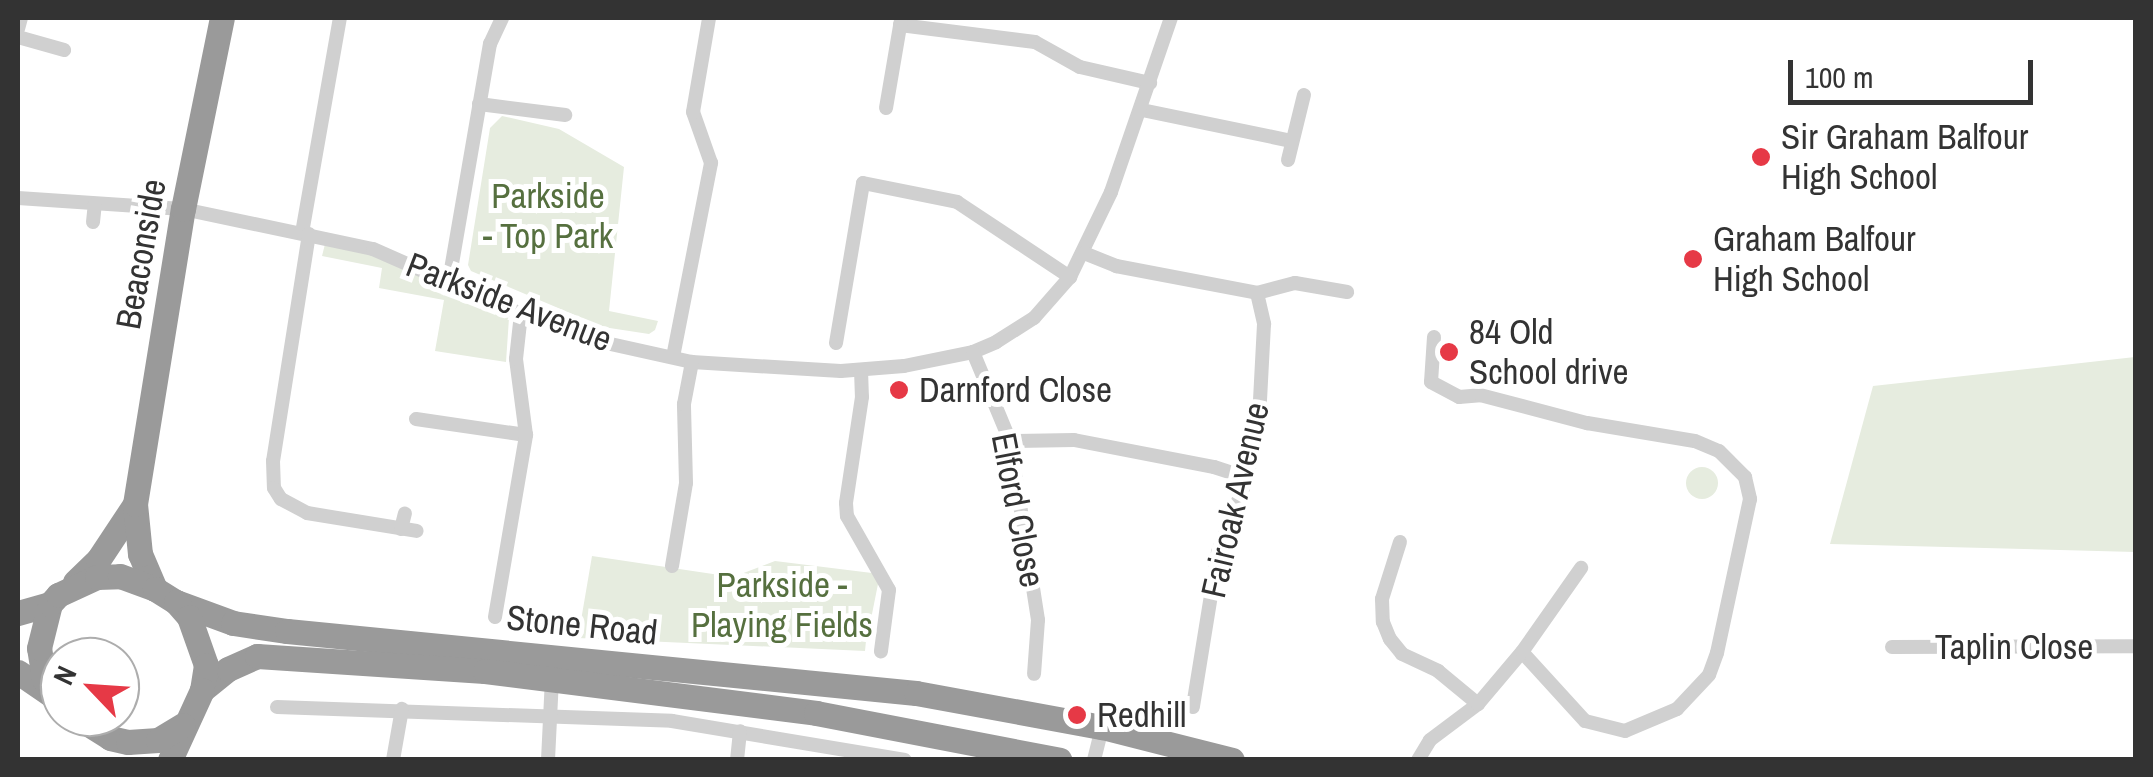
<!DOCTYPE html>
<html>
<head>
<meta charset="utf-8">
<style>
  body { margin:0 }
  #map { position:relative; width:2153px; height:777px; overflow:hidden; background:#fff; font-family:"Archivo Narrow",sans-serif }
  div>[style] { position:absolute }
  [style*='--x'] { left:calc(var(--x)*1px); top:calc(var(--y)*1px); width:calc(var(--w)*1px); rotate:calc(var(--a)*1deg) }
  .green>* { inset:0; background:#e6ecdf }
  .round { border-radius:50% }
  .street>* { height:14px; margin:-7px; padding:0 7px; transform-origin:7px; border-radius:7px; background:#d0d0d0 }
  .highway>* { height:25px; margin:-12.5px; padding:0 12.5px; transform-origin:12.5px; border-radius:12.5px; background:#9a9a9a }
  .dots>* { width:28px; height:28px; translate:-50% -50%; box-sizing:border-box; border:5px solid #fff; border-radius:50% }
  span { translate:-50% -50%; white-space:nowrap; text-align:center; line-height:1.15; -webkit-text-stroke:10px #fff; paint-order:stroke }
  .poi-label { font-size:35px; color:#333 }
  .left { translate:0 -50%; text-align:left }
  .park-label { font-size:35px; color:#56703f }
  .street-label { font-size:35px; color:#333 }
  .frame { position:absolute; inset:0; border:20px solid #333; pointer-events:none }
  .north { position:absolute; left:40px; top:637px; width:100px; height:100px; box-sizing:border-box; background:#fff; border:2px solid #adadad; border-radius:50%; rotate:295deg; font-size:28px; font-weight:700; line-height:40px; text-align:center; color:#333 }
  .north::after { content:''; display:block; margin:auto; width:35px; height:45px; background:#e63946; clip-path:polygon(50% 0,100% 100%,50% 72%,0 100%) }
  .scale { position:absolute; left:1788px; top:60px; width:245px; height:45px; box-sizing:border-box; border:5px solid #333; border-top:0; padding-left:12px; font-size:30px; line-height:35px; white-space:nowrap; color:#333; -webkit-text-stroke:8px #fff; paint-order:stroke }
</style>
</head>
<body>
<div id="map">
  <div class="green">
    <i style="clip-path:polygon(502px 116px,559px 129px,624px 167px,609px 311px,658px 321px,655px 330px,649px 334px,603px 327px,471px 271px,468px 265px,490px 128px)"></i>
    <i style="clip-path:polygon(325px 244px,361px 250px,446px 284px,509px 318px,506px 362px,435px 351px,444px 300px,379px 288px,382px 268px,322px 256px)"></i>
    <i style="clip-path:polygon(2135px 357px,2135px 552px,1830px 544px,1873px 386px)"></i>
    <i class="round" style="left:1686px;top:467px;width:32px;height:32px"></i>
    <i style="clip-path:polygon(592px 556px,733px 577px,775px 561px,880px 574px,870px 624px,858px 628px,857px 636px,866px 641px,865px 651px,578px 638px)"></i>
  </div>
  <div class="street">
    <i style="--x:900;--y:25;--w:136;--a:7.2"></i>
    <i style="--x:1035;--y:42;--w:51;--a:29.1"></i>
    <i style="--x:1080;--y:67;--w:72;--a:12.9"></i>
    <i style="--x:18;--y:29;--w:11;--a:-75"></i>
    <i style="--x:18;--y:37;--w:48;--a:15.8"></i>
    <i style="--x:479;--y:104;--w:87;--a:7.3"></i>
    <i style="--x:886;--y:108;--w:89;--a:-80.3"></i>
    <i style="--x:1142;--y:110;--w:153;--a:11.7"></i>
    <i style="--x:1288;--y:160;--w:67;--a:-76.2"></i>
    <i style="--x:18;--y:198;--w:165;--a:3.8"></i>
    <i style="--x:183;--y:209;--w:194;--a:11.9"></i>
    <i style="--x:373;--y:249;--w:162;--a:23.7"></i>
    <i style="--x:521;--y:314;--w:81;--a:19.6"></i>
    <i style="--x:597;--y:341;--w:97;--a:12.5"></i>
    <i style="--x:692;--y:362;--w:149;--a:3.5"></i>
    <i style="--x:841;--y:371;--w:63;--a:-4.5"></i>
    <i style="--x:904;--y:366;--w:70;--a:-11.5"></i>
    <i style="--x:973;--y:352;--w:25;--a:-23"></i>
    <i style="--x:996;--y:342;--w:45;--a:-32.3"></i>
    <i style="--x:1034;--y:318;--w:55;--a:-48.7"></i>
    <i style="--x:1070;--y:277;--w:94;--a:-64.2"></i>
    <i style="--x:1111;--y:192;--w:184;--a:-71"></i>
    <i style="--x:93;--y:222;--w:18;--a:-84"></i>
    <i style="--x:302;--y:233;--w:218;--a:-80"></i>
    <i style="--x:309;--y:234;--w:230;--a:99"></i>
    <i style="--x:273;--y:461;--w:27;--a:88"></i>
    <i style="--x:274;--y:488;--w:13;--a:58"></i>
    <i style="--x:281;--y:499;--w:30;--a:28"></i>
    <i style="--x:307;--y:513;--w:111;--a:9.3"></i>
    <i style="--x:1084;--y:253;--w:35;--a:22"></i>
    <i style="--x:1116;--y:266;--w:144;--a:10.8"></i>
    <i style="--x:1257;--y:293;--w:32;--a:77"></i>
    <i style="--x:1264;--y:324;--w:95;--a:93"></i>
    <i style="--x:1259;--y:419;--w:60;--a:101.5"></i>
    <i style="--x:1247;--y:478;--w:79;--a:111.4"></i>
    <i style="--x:1218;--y:552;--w:157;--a:99.2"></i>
    <i style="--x:449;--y:281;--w:241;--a:-80.2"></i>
    <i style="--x:490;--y:44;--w:29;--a:-65"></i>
    <i style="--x:1257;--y:293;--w:39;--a:-15"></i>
    <i style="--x:1295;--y:283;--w:53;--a:9.8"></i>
    <i style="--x:1434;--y:337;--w:45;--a:93.8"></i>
    <i style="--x:1431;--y:382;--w:32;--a:28"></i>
    <i style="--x:1459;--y:397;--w:21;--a:-5"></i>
    <i style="--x:1480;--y:395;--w:111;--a:14.7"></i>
    <i style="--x:1587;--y:423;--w:109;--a:9.5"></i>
    <i style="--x:1695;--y:441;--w:26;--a:23"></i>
    <i style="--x:1719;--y:451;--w:37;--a:45"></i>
    <i style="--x:1745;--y:477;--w:23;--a:77"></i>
    <i style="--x:1750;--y:499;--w:157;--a:102.1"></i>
    <i style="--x:1717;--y:653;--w:23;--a:110"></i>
    <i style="--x:1709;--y:675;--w:47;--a:133.3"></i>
    <i style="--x:1677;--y:709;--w:56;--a:157.1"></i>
    <i style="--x:1625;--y:731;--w:41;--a:-166"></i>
    <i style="--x:1585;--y:721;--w:93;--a:-132.4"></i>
    <i style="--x:836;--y:343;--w:162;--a:-80.4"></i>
    <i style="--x:863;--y:183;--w:96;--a:11.4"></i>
    <i style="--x:957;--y:202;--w:136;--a:33.6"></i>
    <i style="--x:973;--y:352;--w:96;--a:67.4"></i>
    <i style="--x:1010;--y:441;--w:181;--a:81.1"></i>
    <i style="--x:1038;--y:620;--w:54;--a:94.2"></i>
    <i style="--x:673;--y:357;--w:198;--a:-78.9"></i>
    <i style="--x:711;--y:163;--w:54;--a:-109.4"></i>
    <i style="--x:693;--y:112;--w:95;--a:-80.3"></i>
    <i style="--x:861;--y:370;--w:27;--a:88"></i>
    <i style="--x:862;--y:397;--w:107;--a:98.6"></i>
    <i style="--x:846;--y:503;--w:13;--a:86"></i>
    <i style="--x:847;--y:516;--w:85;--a:60.4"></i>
    <i style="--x:889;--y:590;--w:62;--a:97.5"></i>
    <i style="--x:416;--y:419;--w:111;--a:8.3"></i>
    <i style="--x:1010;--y:441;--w:64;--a:-0.9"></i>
    <i style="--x:1074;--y:440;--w:143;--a:10.9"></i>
    <i style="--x:1214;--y:467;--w:35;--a:18"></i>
    <i style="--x:401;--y:529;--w:16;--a:-76"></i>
    <i style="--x:1400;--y:542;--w:60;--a:107.5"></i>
    <i style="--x:1382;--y:599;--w:23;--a:88"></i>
    <i style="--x:1383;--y:622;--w:18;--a:68"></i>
    <i style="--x:1390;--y:639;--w:19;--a:51"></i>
    <i style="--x:1402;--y:654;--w:40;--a:25"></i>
    <i style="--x:1438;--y:671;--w:52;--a:39.5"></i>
    <i style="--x:672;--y:566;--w:84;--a:-80.4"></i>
    <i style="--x:686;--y:483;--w:79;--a:-91.5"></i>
    <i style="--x:684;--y:404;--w:43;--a:-79.2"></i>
    <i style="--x:495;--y:617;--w:185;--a:-80.3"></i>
    <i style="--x:526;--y:435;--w:77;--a:-97.5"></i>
    <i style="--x:516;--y:359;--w:45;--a:-83.7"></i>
    <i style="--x:1892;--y:647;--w:244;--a:-0.2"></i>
    <i style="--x:277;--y:707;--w:395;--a:2"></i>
    <i style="--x:672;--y:721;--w:236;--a:9.5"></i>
    <i style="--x:393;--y:760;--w:52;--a:-80"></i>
    <i style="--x:548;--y:760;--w:82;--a:-87.2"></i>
    <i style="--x:737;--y:760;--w:29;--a:-84"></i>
    <i style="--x:1094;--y:760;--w:34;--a:-76"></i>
    <i style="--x:1418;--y:760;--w:23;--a:-59"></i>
    <i style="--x:1430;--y:740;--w:60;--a:-36.9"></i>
    <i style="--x:1478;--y:704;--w:68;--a:-49.8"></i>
    <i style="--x:1522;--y:652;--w:103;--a:-54.9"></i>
  </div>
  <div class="highway">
    <i style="--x:75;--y:582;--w:32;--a:-44"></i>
    <i style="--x:98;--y:560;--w:67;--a:-56.5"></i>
    <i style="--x:155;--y:589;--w:38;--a:-113"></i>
    <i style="--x:140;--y:554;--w:50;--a:-95.7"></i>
    <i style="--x:135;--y:504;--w:299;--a:-80.8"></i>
    <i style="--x:183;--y:209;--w:195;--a:-78.5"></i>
    <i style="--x:176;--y:602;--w:61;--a:20.2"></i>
    <i style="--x:233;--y:623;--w:55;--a:8.4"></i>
    <i style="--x:287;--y:631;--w:632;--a:5.63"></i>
    <i style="--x:916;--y:693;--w:189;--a:10.4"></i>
    <i style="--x:1102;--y:727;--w:134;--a:14.2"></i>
    <i style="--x:18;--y:613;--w:33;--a:-16"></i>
    <i style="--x:18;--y:672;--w:42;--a:34.4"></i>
    <i style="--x:202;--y:690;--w:33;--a:-39"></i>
    <i style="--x:228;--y:669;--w:32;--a:-24"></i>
    <i style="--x:257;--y:656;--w:228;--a:3.8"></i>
    <i style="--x:485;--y:671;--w:334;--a:7.2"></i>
    <i style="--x:816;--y:713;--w:248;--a:10.9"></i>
    <i style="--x:60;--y:702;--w:28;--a:-125"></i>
    <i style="--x:44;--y:679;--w:31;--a:-99"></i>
    <i style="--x:39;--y:648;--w:45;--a:-76"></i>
    <i style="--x:50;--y:604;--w:12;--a:-48"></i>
    <i style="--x:58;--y:595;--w:43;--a:-24.8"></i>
    <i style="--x:97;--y:577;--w:23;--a:-2"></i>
    <i style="--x:120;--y:576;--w:37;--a:20"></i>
    <i style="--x:155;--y:589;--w:25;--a:32"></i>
    <i style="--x:176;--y:602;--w:20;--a:49"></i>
    <i style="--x:189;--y:617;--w:51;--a:70.5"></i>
    <i style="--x:206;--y:665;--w:25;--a:99"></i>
    <i style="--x:202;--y:690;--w:77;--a:114.6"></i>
    <i style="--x:77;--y:717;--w:39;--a:32"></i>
    <i style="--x:110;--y:738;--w:18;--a:13"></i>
    <i style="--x:128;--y:742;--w:30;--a:-4"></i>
    <i style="--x:158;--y:740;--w:29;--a:-31"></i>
  </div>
  <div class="dots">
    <i style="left:1761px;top:157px;background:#e63946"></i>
    <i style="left:1693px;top:259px;background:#e63946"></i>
    <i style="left:1449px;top:352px;background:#e63946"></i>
    <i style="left:899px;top:390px;background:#e63946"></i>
    <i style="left:1077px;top:715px;background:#e63946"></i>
  </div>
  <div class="poi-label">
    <span class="left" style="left:1781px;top:157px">Sir Graham Balfour<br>High School</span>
    <span class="left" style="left:1713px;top:259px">Graham Balfour<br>High School</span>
    <span class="left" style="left:1469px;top:352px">84 Old<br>School drive</span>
    <span class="left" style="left:919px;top:390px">Darnford Close</span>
    <span class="left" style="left:1097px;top:715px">Redhill</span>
  </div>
  <div class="park-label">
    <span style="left:548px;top:216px">Parkside<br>- Top Park</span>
    <span style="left:782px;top:605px">Parkside -<br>Playing Fields</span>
  </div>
  <div class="street-label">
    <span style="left:141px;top:254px;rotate:-80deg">Beaconside</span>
    <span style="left:509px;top:302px;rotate:21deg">Parkside Avenue</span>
    <span style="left:1235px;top:500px;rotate:-77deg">Fairoak Avenue</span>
    <span style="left:1018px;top:510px;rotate:79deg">Elford Close</span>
    <span style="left:582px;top:625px;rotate:6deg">Stone Road</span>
    <span style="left:2014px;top:647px">Taplin Close</span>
  </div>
  <div class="frame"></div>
  <div class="north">N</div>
  <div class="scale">100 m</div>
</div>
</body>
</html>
